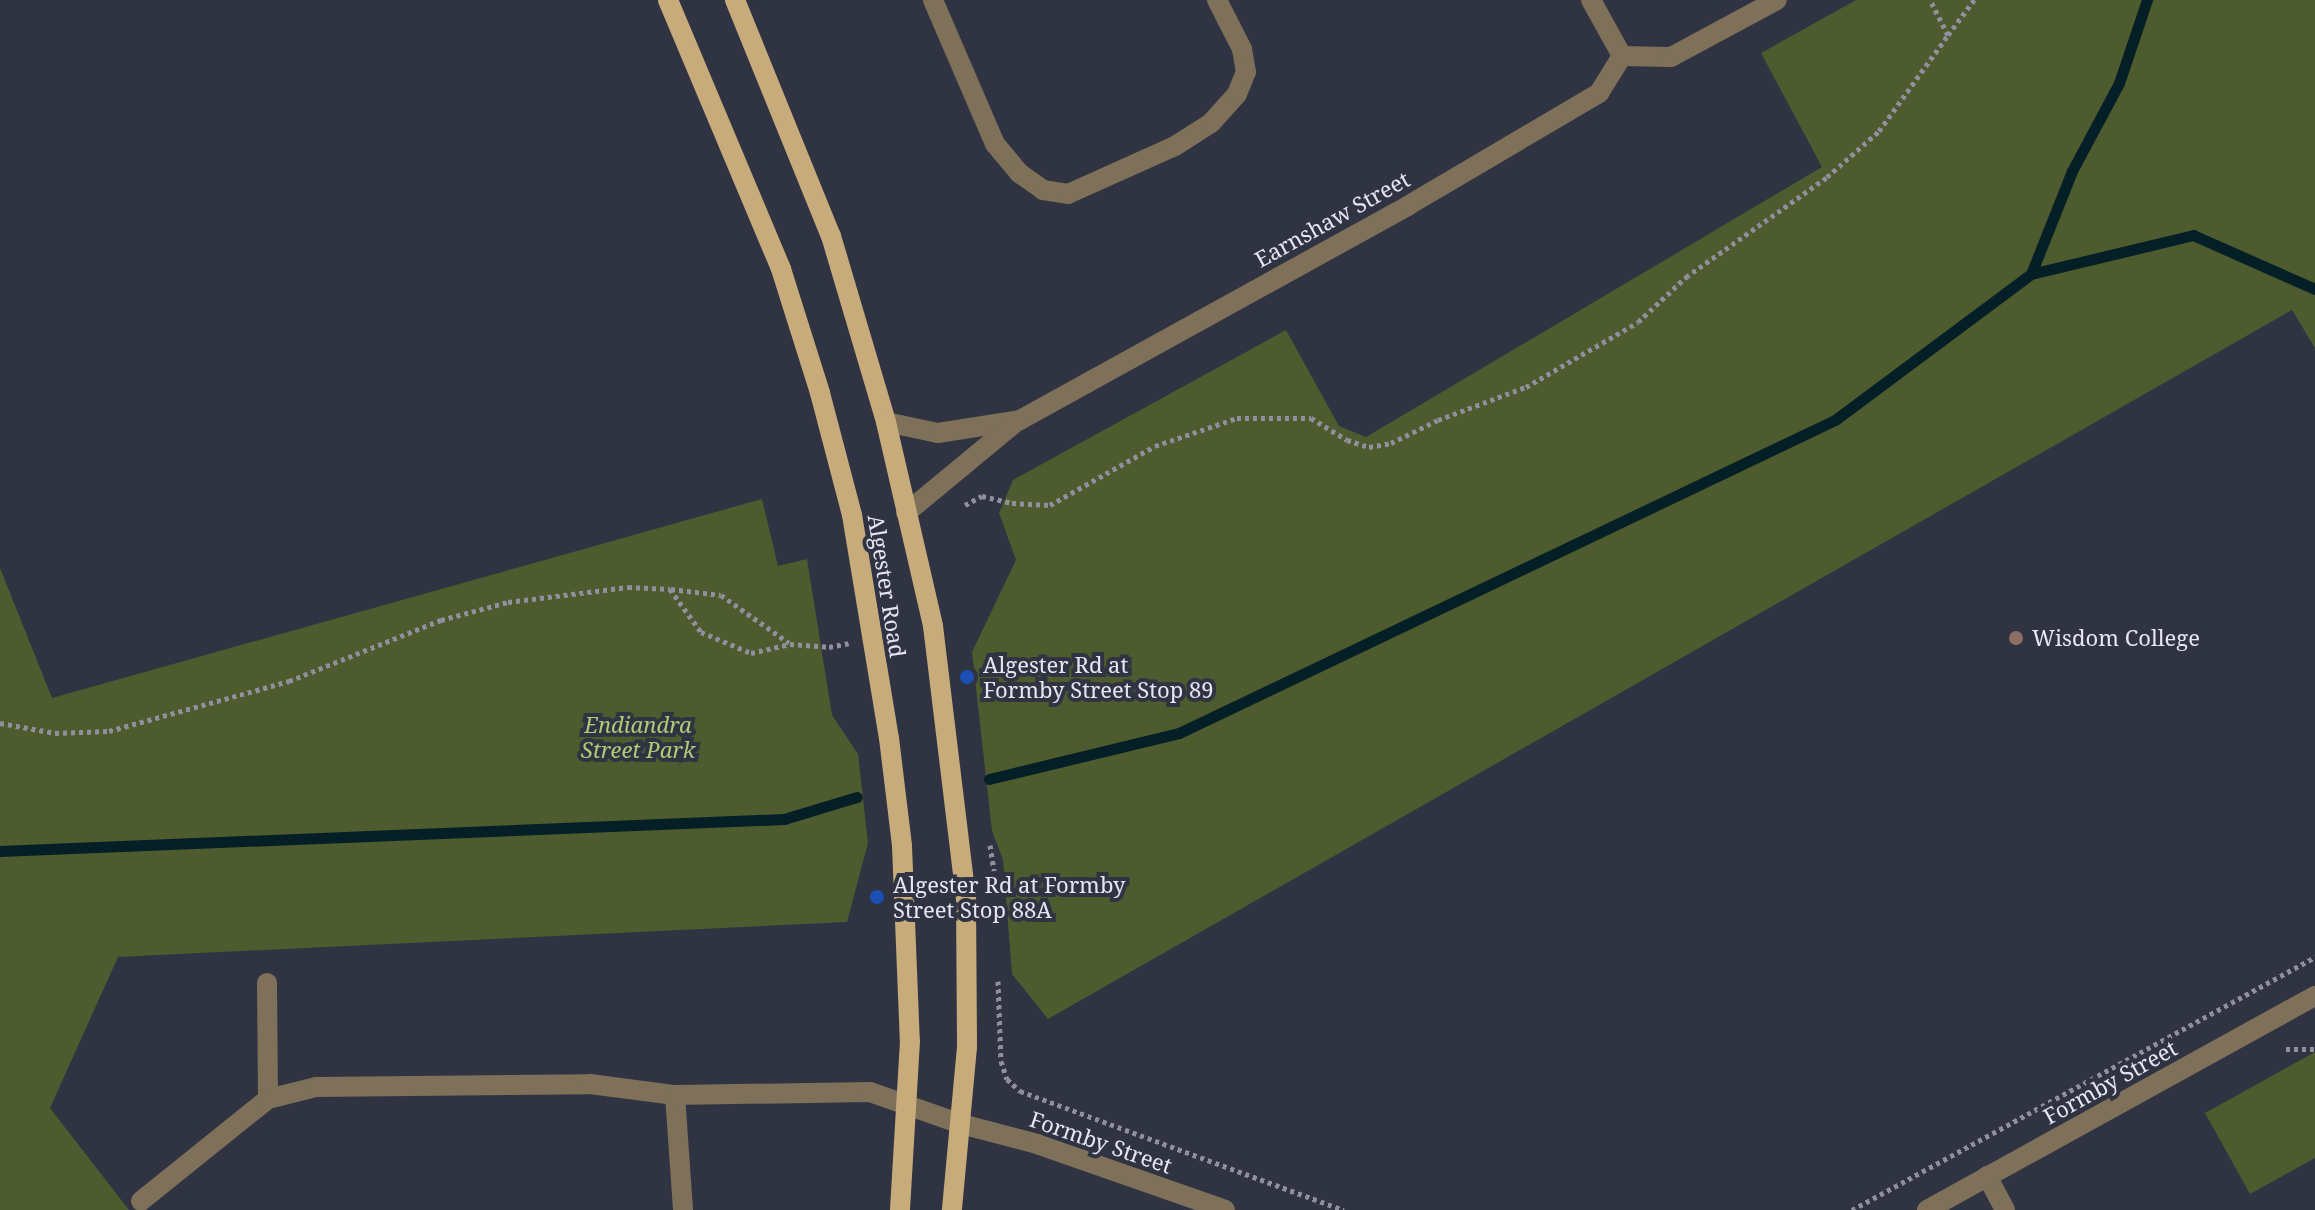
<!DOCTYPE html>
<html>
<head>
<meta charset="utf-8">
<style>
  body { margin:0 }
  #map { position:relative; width:2315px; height:1210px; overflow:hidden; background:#2f3342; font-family:"Noto Serif",serif }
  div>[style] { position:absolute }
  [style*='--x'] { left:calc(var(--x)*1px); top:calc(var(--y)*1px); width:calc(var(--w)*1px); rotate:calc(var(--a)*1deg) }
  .green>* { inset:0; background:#4d5b2e }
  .stream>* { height:11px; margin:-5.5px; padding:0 5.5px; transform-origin:5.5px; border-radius:5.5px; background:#051f26 }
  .path>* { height:5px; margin-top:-2.5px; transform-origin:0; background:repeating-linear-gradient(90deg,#8e919d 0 4px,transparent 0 8px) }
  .minor>* { height:20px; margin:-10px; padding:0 10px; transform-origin:10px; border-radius:10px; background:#7e7059 }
  .major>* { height:20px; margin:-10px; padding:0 10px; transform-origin:10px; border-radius:10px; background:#c7ab7b }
  .dots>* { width:22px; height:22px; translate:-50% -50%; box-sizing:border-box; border:4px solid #2f3342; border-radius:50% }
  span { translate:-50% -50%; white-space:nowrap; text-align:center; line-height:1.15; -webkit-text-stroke:8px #2f3342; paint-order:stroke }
  .street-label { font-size:22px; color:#e4e7f1 }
  .poi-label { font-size:22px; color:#e4e7f1 }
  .left { translate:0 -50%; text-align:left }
  .park-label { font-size:22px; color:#b0cb77; font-style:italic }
</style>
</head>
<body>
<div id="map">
  <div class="green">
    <i style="clip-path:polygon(1856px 0,2315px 0,2315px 348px,2292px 310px,1048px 1019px,1012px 974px,1003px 860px,992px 831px,972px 652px,1016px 560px,999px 513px,1013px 480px,1286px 330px,1339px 426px,1366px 437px,1822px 167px,1761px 53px)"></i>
    <i style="clip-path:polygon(762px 499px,778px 566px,807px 559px,832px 715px,858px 754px,868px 843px,847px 922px,118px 957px,50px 1108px,129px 1210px,0 1210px,0 568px,52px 698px)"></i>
    <i style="clip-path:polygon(2315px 1052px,2315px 1158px,2250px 1194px,2205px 1113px)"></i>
  </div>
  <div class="stream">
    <i style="--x:2031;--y:274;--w:111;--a:-68.3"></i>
    <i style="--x:2072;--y:171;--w:100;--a:-61.9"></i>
    <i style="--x:2119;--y:83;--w:88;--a:-71.4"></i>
    <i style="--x:989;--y:779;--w:195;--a:-13.6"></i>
    <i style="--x:1179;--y:733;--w:727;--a:-25.51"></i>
    <i style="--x:1835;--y:420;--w:244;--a:-36.7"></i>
    <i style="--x:2031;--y:274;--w:167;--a:-13.5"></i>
    <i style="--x:2193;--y:235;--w:133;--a:23.9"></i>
    <i style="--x:0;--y:851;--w:785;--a:-2.34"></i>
    <i style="--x:784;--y:819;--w:76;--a:-16.8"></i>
  </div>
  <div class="path">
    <i style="--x:1948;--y:35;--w:44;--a:-53.4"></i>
    <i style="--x:965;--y:505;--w:19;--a:-28"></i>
    <i style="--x:982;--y:496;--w:31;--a:13"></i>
    <i style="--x:1012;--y:503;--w:38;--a:3"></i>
    <i style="--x:1050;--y:505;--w:120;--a:-29.3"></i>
    <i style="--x:1155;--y:446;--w:87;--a:-18.9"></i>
    <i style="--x:1237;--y:418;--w:74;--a:0"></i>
    <i style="--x:1311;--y:418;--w:42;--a:31.4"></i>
    <i style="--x:1347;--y:440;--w:23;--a:18"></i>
    <i style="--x:1369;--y:447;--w:22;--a:-10"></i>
    <i style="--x:1391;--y:443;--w:52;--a:-26.1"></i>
    <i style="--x:1438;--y:420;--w:94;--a:-20.6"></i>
    <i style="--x:1526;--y:387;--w:129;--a:-30.1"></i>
    <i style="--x:1638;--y:322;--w:66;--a:-43.2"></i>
    <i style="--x:1686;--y:277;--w:173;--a:-35.3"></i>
    <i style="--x:1827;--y:177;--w:69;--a:-41.5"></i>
    <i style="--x:1879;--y:131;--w:118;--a:-54.3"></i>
    <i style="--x:1948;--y:35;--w:39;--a:-117"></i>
    <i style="--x:671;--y:589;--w:50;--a:6.8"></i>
    <i style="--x:721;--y:595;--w:83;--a:35.2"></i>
    <i style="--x:0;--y:723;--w:56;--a:10.3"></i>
    <i style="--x:55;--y:733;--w:54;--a:-2.1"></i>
    <i style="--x:109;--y:731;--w:187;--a:-15.5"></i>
    <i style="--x:289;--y:681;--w:164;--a:-21.9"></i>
    <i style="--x:441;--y:620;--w:69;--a:-15"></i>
    <i style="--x:508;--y:602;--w:121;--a:-7.1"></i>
    <i style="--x:628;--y:587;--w:42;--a:2.7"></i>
    <i style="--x:670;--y:589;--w:53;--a:54.2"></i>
    <i style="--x:701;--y:632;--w:54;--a:22.8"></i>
    <i style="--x:751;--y:653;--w:40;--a:-13"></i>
    <i style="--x:790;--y:644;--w:39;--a:4"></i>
    <i style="--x:829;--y:647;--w:20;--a:-11"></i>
    <i style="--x:990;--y:845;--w:26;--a:81"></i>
    <i style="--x:998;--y:981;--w:80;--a:87.9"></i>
    <i style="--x:1001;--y:1061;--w:19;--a:72"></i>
    <i style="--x:1007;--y:1079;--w:18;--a:43"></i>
    <i style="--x:1020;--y:1091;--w:345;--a:20.2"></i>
    <i style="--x:2286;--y:1049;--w:29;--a:0"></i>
    <i style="--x:1852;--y:1210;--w:528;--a:-28.65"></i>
  </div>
  <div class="minor">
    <i style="--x:933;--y:0;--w:157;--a:66.7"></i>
    <i style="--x:995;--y:144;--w:38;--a:50"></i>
    <i style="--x:1019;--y:173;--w:29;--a:35"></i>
    <i style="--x:1043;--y:190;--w:25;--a:9"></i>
    <i style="--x:1068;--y:194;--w:117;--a:-24.2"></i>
    <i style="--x:1175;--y:146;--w:43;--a:-32.6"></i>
    <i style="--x:1211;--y:123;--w:39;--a:-48"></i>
    <i style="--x:1237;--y:94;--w:24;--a:-68"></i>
    <i style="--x:1246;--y:72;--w:23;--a:-100"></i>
    <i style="--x:1242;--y:49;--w:55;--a:-117"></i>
    <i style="--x:1591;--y:0;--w:64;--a:61"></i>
    <i style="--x:886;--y:422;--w:53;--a:11.9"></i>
    <i style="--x:938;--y:433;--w:83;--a:-9"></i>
    <i style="--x:1020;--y:420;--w:444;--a:-28.9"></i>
    <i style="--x:1409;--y:205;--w:221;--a:-30.5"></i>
    <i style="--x:1599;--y:93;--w:44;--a:-58.1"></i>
    <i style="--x:1622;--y:56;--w:49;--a:1.2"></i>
    <i style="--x:1671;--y:57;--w:120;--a:-28.3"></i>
    <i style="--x:906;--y:513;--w:143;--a:-39.6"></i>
    <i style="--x:267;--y:983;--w:116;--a:89.5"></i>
    <i style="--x:675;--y:1095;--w:115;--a:86"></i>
    <i style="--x:1987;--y:1176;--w:38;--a:62"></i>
    <i style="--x:141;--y:1201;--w:163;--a:-38.8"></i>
    <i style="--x:268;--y:1099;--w:49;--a:-14"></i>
    <i style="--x:316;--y:1087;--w:274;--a:-0.6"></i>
    <i style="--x:590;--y:1084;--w:86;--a:7.4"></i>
    <i style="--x:675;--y:1095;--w:195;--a:-0.9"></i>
    <i style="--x:870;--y:1092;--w:96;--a:19.4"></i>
    <i style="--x:961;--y:1124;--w:79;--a:14.7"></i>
    <i style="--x:1037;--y:1144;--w:199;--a:19.3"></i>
    <i style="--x:1927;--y:1210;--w:443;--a:-28.9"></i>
  </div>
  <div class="major">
    <i style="--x:668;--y:0;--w:292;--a:67.2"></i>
    <i style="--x:781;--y:269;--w:130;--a:72.5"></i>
    <i style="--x:820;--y:393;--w:126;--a:75.3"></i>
    <i style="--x:852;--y:515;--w:226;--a:80.6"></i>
    <i style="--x:889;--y:738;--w:109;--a:83.1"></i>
    <i style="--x:902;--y:846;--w:195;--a:87.7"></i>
    <i style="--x:910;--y:1041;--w:169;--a:93.4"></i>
    <i style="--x:735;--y:0;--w:255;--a:67.9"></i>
    <i style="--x:831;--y:236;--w:194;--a:73.5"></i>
    <i style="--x:886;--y:422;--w:209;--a:77"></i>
    <i style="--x:933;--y:626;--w:276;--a:83.1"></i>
    <i style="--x:966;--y:900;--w:147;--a:89.6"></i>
    <i style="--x:967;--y:1047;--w:164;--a:95.3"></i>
  </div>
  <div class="dots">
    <i style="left:2016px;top:638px;background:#8d6e63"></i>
    <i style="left:967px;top:677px;background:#1a4fb4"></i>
    <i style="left:877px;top:897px;background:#1a4fb4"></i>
  </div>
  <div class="street-label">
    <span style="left:1332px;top:219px;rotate:-29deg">Earnshaw Street</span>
    <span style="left:887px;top:586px;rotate:81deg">Algester Road</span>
    <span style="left:2110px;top:1082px;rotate:-29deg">Formby Street</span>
    <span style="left:1101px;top:1142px;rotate:19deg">Formby Street</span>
  </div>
  <div class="poi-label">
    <span class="left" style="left:2032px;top:638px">Wisdom College</span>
    <span class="left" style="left:983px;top:677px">Algester Rd at<br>Formby Street Stop 89</span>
    <span class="left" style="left:893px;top:897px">Algester Rd at Formby<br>Street Stop 88A</span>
  </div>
  <div class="park-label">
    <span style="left:638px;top:737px">Endiandra<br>Street Park</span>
  </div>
</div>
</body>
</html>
